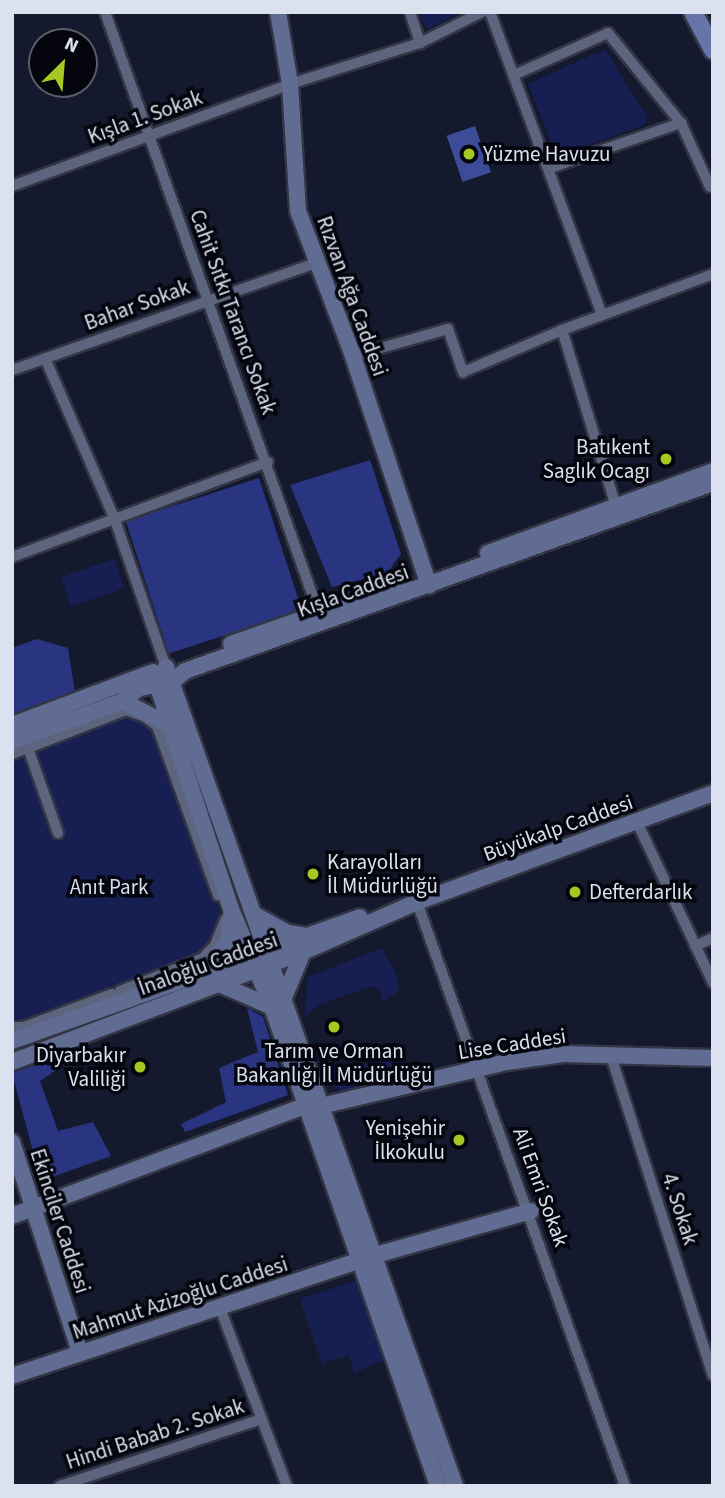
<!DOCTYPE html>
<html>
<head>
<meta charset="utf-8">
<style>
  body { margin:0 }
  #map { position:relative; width:725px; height:1498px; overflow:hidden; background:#14192d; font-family:"Source Sans 3",sans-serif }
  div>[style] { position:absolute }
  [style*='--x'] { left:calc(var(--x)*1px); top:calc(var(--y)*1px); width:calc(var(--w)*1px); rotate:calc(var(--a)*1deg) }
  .green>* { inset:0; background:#171f52; transform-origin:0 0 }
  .forest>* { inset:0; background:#293581; transform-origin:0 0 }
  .water>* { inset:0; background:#3c4c99; transform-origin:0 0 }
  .roads { filter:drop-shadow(2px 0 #333545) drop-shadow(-2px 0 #333545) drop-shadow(0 2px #333545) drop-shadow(0 -2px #333545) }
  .street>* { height:10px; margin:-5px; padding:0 5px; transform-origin:5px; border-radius:5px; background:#5d647d }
  .secondary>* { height:16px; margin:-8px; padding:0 8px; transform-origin:8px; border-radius:8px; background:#616c93 }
  .primary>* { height:18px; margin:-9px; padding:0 9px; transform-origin:9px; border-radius:9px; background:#6574a9 }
  .dots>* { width:19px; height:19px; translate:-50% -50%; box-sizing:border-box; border:4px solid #04050d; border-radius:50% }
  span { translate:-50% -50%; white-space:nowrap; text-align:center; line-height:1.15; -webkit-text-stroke:7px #04050d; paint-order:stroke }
  .street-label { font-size:21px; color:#dce1ef }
  .poi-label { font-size:21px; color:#dce1ef }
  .left { translate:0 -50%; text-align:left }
  .right { translate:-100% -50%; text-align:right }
  .park-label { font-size:21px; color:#d6ddf3 }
  .frame { position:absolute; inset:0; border:14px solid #dce1ef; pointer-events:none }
  .north { position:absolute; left:28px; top:28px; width:70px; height:70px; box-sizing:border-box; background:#04050d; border:2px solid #5a5d67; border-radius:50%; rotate:25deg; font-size:19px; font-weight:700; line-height:28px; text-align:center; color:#dce1ef }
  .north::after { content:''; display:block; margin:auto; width:24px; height:32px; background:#a5c822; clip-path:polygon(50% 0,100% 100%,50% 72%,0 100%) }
</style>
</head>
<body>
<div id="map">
  <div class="green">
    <i style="clip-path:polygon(418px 12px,462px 12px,427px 29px)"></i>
    <i style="clip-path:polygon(605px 49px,647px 117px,645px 125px,562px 154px,554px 149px,528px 84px)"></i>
    <i style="left:114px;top:559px;width:31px;height:56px;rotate:71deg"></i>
    <i style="clip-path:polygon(129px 714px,157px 730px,222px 919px,215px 939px,202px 955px,23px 1023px,12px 1023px,12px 757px)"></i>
    <i style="clip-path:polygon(382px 948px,398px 978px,398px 992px,382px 1001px,379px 989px,372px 986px,321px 1004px,304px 1017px,308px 977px)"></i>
    <i style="clip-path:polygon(403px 1044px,405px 1072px,392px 1085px,362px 1095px,341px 1092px,329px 1081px,330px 1063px,343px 1070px,367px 1064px)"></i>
    <i style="clip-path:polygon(361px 1279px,386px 1359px,354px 1373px,349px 1355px,322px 1364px,300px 1299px)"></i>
  </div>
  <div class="forest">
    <i style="clip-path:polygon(370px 460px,401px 554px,387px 573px,332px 587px,290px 485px)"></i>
    <i style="left:259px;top:478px;width:139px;height:140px;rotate:72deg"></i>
    <i style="clip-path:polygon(37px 639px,68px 648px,75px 693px,12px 715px,12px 648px)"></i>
    <i style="clip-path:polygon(247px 1008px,263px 1017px,288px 1095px,185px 1132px,181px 1124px,226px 1102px,219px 1068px,258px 1052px)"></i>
    <i style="clip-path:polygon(68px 1054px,72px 1059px,40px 1081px,58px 1131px,93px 1122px,111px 1156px,41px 1181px,12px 1073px)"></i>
  </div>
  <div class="water">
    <i style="left:475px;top:126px;width:49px;height:30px;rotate:71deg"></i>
  </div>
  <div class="roads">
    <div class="street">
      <i style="--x:105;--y:12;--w:644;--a:70.41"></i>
      <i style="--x:410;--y:12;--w:33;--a:72"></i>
      <i style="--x:490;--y:12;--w:322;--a:69.7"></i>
      <i style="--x:514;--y:75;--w:103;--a:-24.1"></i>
      <i style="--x:608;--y:33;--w:116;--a:51"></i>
      <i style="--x:550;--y:168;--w:139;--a:-19"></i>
      <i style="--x:681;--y:123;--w:70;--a:65.6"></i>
      <i style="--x:12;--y:186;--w:296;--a:-20.1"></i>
      <i style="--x:290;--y:84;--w:136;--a:-17.5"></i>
      <i style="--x:420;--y:43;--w:69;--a:-26.6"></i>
      <i style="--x:353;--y:356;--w:99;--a:-15.9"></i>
      <i style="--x:448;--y:329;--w:46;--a:70.8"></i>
      <i style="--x:463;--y:372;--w:108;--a:-23"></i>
      <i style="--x:45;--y:358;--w:176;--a:66.6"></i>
      <i style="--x:115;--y:520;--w:156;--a:70.9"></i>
      <i style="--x:12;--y:370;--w:321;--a:-19.4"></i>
      <i style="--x:618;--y:513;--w:191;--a:-107"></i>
      <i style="--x:562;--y:330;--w:161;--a:-20.3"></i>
      <i style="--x:12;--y:557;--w:273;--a:-20.4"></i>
      <i style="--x:12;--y:754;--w:17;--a:-21"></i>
      <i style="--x:637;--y:822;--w:178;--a:64.7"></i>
      <i style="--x:58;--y:833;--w:90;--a:-109.4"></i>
      <i style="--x:28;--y:748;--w:105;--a:-21.2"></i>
      <i style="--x:126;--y:710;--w:20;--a:20"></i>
      <i style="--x:145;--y:717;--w:15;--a:37"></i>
      <i style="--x:157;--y:726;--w:180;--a:70.2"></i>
      <i style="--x:417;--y:902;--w:620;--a:70.4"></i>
      <i style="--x:695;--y:946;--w:20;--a:-24"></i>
      <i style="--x:120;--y:991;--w:89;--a:-21.7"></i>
      <i style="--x:203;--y:958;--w:18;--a:-47"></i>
      <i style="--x:215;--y:945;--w:27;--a:-68"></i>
      <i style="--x:12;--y:1027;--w:12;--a:0"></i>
      <i style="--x:24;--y:1027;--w:94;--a:-20.6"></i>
      <i style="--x:611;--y:1056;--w:335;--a:72.3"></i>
      <i style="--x:220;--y:1308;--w:190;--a:69.4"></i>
      <i style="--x:60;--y:1486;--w:212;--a:-18.4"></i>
    </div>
    <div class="secondary">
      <i style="--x:278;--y:12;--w:73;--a:80.5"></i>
      <i style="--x:290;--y:84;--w:127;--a:86.4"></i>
      <i style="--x:298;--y:211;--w:155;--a:69.2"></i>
      <i style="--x:353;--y:356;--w:242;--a:71.7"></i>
      <i style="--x:488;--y:553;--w:239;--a:-20"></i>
      <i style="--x:231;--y:644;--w:184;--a:-19.3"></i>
      <i style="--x:166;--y:667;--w:868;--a:70.56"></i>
      <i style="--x:153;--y:672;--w:250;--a:71.8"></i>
      <i style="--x:231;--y:909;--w:106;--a:67.3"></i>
      <i style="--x:272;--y:1007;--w:507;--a:70.89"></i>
      <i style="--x:123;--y:701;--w:54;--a:27.5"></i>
      <i style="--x:12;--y:725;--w:147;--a:-20.6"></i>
      <i style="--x:12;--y:741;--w:118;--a:-19.8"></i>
      <i style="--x:123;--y:701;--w:21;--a:-39"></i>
      <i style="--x:139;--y:688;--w:34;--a:-10"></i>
      <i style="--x:172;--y:682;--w:17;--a:-40"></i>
      <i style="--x:185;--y:671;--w:560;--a:-19.6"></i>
      <i style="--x:257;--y:916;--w:35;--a:29"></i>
      <i style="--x:288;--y:933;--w:15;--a:8"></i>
      <i style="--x:209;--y:967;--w:32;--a:-54"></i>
      <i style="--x:228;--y:941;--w:26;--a:-83"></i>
      <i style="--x:217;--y:983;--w:60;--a:23.6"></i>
      <i style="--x:283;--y:1000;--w:52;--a:-67.4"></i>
      <i style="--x:12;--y:1041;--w:369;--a:-19.6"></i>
      <i style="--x:12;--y:1062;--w:311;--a:-20.7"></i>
      <i style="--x:303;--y:952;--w:124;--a:-23.7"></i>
      <i style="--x:417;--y:902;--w:315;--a:-20.2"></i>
      <i style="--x:321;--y:1106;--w:191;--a:-13.3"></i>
      <i style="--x:507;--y:1062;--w:57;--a:-8.1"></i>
      <i style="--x:563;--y:1054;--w:150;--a:1.5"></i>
      <i style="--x:12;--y:1142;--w:221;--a:72.1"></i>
      <i style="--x:12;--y:1216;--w:313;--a:-20.6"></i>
      <i style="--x:372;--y:1256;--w:165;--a:-15.8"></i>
      <i style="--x:12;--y:1376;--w:367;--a:-18.4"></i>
    </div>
    <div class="primary">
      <i style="--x:693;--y:12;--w:43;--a:62.2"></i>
    </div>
  </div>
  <div class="dots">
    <i style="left:469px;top:154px;background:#a5c822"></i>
    <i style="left:666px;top:459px;background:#a5c822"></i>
    <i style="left:313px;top:874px;background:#a5c822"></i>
    <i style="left:575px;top:892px;background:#a5c822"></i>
    <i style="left:334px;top:1027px;background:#a5c822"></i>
    <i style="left:140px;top:1067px;background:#a5c822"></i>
    <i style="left:459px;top:1140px;background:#a5c822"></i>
  </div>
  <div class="street-label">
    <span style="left:145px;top:117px;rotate:-20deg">Kışla 1. Sokak</span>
    <span style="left:352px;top:296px;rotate:70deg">Rızvan Ağa Caddesi</span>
    <span style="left:137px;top:305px;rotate:-20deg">Bahar Sokak</span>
    <span style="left:233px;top:312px;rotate:70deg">Cahit Sıtkı Tarancı Sokak</span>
    <span style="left:353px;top:591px;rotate:-20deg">Kışla Caddesi</span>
    <span style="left:558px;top:828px;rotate:-20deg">Büyükalp Caddesi</span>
    <span style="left:208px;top:964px;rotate:-20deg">İnaloğlu Caddesi</span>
    <span style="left:512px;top:1044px;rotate:-9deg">Lise Caddesi</span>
    <span style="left:541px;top:1187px;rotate:70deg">Ali Emri Sokak</span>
    <span style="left:680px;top:1209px;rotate:72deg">4. Sokak</span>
    <span style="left:60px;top:1221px;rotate:72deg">Ekinciler Caddesi</span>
    <span style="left:180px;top:1298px;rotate:-18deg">Mahmut Azizoğlu Caddesi</span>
    <span style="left:155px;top:1434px;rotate:-18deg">Hindi Babab 2. Sokak</span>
  </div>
  <div class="poi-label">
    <span class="left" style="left:483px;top:154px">Yüzme Havuzu</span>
    <span class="right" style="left:650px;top:459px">Batıkent<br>Saglık Ocagı</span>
    <span class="left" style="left:327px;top:874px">Karayolları<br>İl Müdürlüğü</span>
    <span class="left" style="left:589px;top:892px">Defterdarlık</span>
    <span style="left:334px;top:1063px">Tarım ve Orman<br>Bakanlığı İl Müdürlüğü</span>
    <span class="right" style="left:126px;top:1067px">Diyarbakır<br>Valiliği</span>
    <span class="right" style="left:445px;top:1140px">Yenişehir<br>İlkokulu</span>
  </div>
  <div class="park-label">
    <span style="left:109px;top:887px">Anıt Park</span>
  </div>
  <div class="frame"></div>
  <div class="north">N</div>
</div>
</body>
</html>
